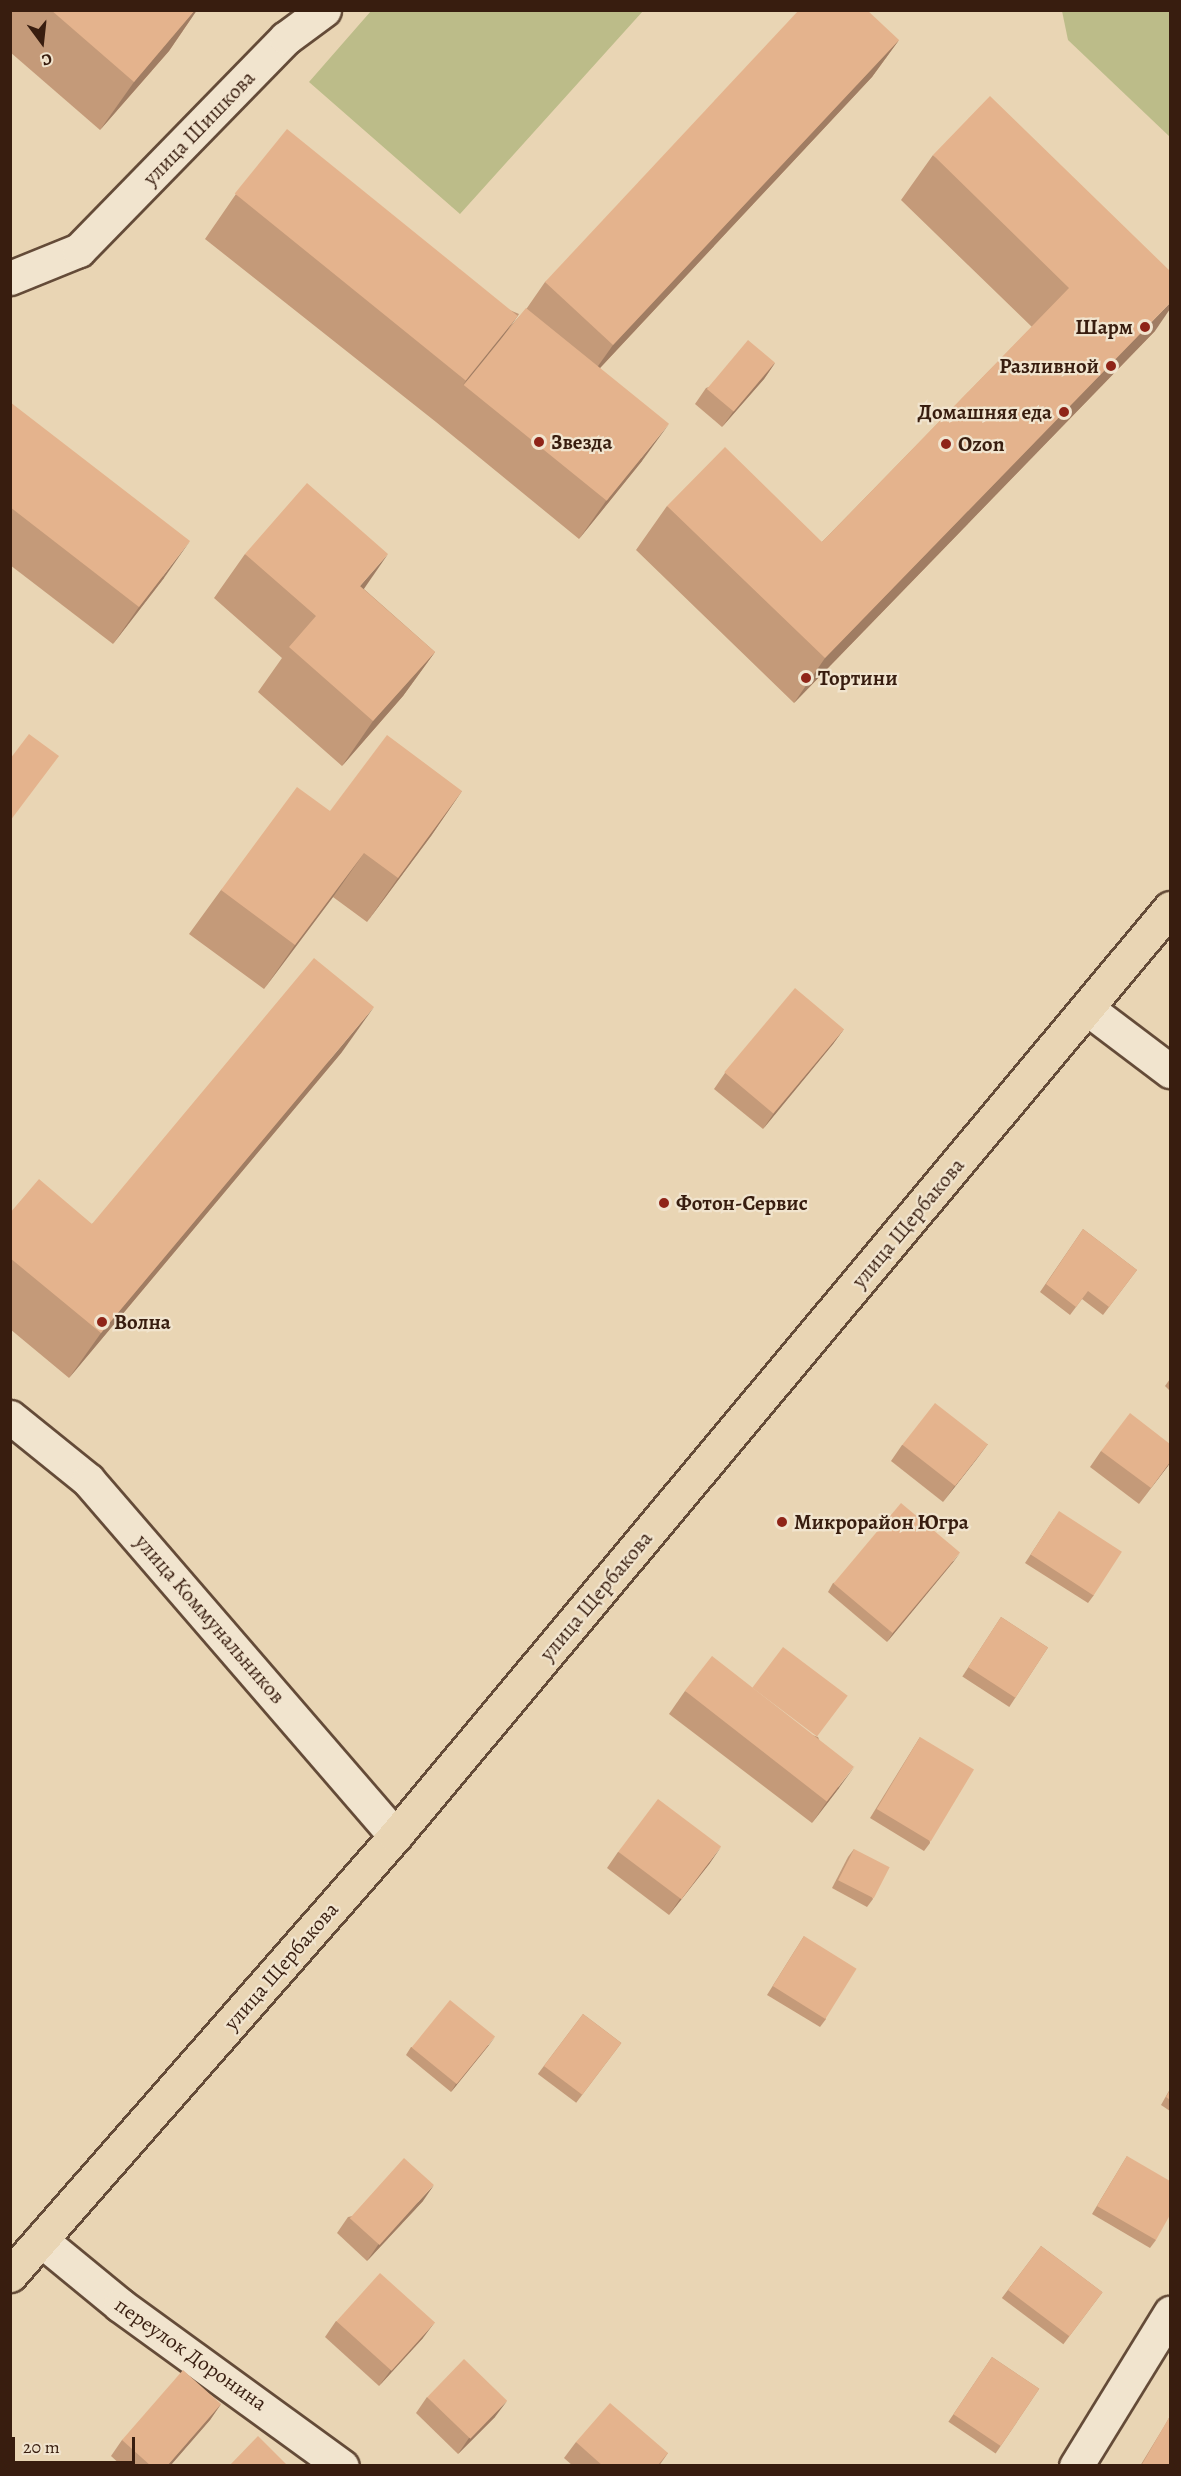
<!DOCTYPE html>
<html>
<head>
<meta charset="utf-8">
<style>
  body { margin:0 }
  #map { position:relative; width:1181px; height:2476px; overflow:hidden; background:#e9d5b4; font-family:Alegreya,serif }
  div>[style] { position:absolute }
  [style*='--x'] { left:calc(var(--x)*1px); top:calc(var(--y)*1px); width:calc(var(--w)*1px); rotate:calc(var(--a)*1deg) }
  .green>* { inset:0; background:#bcbc89 }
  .roads { filter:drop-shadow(2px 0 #644b38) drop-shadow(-2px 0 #644b38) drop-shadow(0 2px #644b38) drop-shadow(0 -2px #644b38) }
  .minor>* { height:33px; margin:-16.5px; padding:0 16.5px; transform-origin:16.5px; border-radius:16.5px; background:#f1e4ce }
  .major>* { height:33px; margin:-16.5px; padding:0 16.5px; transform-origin:16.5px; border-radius:16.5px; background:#e9d5b4 }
  .wall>* { inset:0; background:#c49a79; transform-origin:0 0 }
  .shaded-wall>* { inset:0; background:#a07d63 }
  .building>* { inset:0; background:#e4b38d; transform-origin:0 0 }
  .dots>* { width:16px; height:16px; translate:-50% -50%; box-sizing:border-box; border:3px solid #f1e4ce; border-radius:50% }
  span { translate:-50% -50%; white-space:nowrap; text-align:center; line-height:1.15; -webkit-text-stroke:4.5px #f1e4ce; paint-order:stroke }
  .street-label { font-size:21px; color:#381d0f }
  .poi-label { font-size:21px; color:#381d0f; font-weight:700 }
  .right { translate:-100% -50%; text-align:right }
  .left { translate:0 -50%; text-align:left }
  .frame { position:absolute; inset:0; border:12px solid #381d0f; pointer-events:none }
  .north { position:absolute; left:12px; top:12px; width:60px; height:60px; -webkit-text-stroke:4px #f1e4ce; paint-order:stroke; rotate:165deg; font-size:16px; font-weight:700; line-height:24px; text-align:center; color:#381d0f }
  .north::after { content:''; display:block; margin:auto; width:21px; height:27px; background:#381d0f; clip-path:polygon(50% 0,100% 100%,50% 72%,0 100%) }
  .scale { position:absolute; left:12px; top:2437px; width:123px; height:27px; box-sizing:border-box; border:3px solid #381d0f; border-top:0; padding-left:8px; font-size:18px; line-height:21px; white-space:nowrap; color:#381d0f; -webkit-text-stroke:4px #f1e4ce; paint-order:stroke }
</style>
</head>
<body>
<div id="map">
  <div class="green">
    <i style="clip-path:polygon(371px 11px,371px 10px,643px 11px,460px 214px,309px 82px)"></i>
    <i style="clip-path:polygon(1062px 11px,1170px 11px,1170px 137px,1068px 40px)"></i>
  </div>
  <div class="roads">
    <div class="minor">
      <i style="--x:10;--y:278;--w:74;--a:-22.1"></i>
      <i style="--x:79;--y:250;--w:296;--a:-45.7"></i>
      <i style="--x:286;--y:38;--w:47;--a:-36.4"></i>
      <i style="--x:1088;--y:1009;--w:103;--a:37.1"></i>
      <i style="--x:10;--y:1417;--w:100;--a:38.9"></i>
      <i style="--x:88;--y:1480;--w:470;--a:49.2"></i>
      <i style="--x:41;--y:2240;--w:102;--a:39.4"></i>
      <i style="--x:120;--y:2305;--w:274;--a:36"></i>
      <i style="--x:1076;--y:2466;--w:180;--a:-58.4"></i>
    </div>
    <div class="major">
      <i style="--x:10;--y:2275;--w:584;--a:-48.75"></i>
      <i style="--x:395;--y:1836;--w:1209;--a:-50.13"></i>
    </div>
  </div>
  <div class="wall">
    <i style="clip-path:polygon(10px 10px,197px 10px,169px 51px,100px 130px,10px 52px)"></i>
    <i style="clip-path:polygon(899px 40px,872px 77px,600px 368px,642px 461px,579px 539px,436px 422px,205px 239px,236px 194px,519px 314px,507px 330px,527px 308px,545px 282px)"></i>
    <i style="clip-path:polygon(933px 155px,1155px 331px,794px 703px,636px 550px,667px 506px,822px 542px,1032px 327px,901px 200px)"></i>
    <i style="clip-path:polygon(775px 363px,764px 379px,722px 427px,695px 404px,706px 388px)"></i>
    <i style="clip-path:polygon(10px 402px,164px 578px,113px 644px,10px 565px)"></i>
    <i style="clip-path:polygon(245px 554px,364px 589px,435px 652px,403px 696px,342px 766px,258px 692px,282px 658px,214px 598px)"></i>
    <i style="clip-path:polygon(462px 791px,431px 836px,367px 922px,333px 897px,264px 989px,189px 934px,221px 890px,330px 811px)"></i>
    <i style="clip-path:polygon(844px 1029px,833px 1044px,763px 1129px,714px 1089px,725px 1073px)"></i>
    <i style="clip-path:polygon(342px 1052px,69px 1378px,10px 1329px,10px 1213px,92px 1224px)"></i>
    <i style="clip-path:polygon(1083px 1229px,1137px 1270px,1103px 1315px,1082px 1299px,1070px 1315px,1040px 1292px)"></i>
    <i style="clip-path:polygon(1170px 1379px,1170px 1391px,1165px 1386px)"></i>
    <i style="clip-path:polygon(988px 1444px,943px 1502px,891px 1461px,902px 1445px)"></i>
    <i style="clip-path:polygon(1170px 1444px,1170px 1463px,1139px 1504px,1090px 1467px,1101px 1451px)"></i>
    <i style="clip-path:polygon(1054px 1519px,1094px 1595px,1088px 1603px,1025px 1563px)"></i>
    <i style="clip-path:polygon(954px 1561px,887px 1642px,828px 1592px,833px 1583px)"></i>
    <i style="left:1001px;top:1617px;width:56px;height:71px;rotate:33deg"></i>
    <i style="clip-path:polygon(685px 1691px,818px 1737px,839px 1788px,812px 1823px,669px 1714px)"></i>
    <i style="clip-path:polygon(920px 1737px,930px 1843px,924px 1851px,870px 1818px)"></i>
    <i style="clip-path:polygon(854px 1849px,873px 1899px,867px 1907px,832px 1888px,848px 1857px)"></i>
    <i style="clip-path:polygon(618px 1852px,710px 1863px,669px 1915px,607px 1868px)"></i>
    <i style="clip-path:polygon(804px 1936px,826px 2019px,820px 2027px,767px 1995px)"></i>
    <i style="left:583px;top:2014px;width:48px;height:75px;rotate:37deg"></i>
    <i style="clip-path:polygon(489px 2045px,451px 2092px,406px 2055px,411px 2047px)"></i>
    <i style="clip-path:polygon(1170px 2089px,1170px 2111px,1161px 2105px)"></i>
    <i style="clip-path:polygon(1127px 2156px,1156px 2240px,1150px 2248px,1092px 2214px)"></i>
    <i style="clip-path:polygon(423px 2201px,367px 2261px,337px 2233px,348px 2217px)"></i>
    <i style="left:1041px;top:2246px;width:77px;height:65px;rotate:37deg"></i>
    <i style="clip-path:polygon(336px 2321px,423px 2338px,379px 2386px,325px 2337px)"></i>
    <i style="left:992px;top:2357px;width:57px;height:78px;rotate:34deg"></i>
    <i style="clip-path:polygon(427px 2397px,495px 2417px,458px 2454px,416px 2413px)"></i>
    <i style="clip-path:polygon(221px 2404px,210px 2420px,170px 2466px,122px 2466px,111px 2456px,122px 2440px)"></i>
    <i style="clip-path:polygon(1170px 2416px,1170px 2466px,1140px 2466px,1165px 2425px)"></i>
    <i style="clip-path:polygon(576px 2442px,668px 2453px,659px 2466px,573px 2466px,564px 2458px)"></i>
  </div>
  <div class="shaded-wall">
    <i style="clip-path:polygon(195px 10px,197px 10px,169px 51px,100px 130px,134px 82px)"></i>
    <i style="clip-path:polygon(899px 40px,872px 77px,586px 383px,613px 345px)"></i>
    <i style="clip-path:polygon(1170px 303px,1170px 309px,1155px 331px,794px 703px,825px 658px)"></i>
    <i style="clip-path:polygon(519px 314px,488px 358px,463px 385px,468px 378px)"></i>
    <i style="clip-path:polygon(775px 363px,764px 379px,722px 427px,733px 412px)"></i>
    <i style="clip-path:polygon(669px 424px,642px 461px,579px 539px,606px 501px)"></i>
    <i style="clip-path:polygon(190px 541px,164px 578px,113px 644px,139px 607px)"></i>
    <i style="clip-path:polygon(388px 554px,357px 599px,360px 586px)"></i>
    <i style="clip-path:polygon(435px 652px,403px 696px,342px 766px,373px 721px)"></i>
    <i style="clip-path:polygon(462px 791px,431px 836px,367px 922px,398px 878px)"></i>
    <i style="clip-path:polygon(364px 853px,333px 897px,264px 989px,295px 945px)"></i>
    <i style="clip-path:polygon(374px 1007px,342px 1052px,69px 1378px,101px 1333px)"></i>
    <i style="clip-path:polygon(844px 1029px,833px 1044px,763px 1129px,774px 1113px)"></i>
    <i style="clip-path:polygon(988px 1444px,976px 1460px,943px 1502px,954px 1487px)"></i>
    <i style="clip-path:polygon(1170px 1462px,1168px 1466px,1139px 1504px,1151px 1488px)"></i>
    <i style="clip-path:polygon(960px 1553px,954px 1561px,887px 1642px,893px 1633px)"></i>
    <i style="clip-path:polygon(855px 1766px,839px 1788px,812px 1823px,828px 1800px)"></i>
    <i style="clip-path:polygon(721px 1847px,710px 1863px,669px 1915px,680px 1899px)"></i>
    <i style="clip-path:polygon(495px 2037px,489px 2045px,451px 2092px,456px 2084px)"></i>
    <i style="clip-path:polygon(434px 2185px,423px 2201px,367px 2261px,378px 2245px)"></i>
    <i style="clip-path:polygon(435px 2322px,423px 2338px,379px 2386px,391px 2370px)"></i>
    <i style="clip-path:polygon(507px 2401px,495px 2417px,458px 2454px,469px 2438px)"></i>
    <i style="clip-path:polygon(221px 2404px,210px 2420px,170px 2466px,167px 2466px)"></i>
  </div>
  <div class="building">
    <i style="clip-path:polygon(51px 10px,195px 10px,134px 82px)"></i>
    <i style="clip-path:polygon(799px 10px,867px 10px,899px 40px,613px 345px,545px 282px)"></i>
    <i style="clip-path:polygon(990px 96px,1170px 271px,1170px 303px,825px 658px,667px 506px,725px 447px,822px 542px,1069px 288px,933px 155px)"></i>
    <i style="left:287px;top:129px;width:297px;height:83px;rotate:39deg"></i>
    <i style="left:526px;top:308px;width:184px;height:99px;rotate:39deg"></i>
    <i style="left:748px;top:340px;width:35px;height:64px;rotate:40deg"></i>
    <i style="clip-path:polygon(10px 402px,190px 541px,139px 607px,10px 507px)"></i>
    <i style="clip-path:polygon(307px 483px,388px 554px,360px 586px,435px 652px,373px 721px,289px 647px,316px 616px,245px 554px)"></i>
    <i style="clip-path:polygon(29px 734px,59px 756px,10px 821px,10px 759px)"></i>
    <i style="clip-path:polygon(387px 735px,462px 791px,398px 878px,364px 853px,295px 945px,221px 890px,297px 787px,330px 811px)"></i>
    <i style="clip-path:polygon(314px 958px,374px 1007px,101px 1333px,10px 1258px,10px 1213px,39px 1179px,92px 1224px)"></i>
    <i style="left:795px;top:988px;width:64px;height:110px;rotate:40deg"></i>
    <i style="clip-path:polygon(1083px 1229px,1137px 1270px,1109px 1307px,1088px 1291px,1076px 1307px,1046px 1284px)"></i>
    <i style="left:935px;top:1403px;width:67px;height:53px;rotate:38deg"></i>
    <i style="clip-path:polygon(1130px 1413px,1170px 1444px,1170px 1462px,1151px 1488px,1101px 1451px)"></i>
    <i style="left:901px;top:1503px;width:77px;height:105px;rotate:40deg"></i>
    <i style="left:1059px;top:1511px;width:75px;height:52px;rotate:33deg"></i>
    <i style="left:1001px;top:1617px;width:56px;height:60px;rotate:33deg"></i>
    <i style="left:783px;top:1647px;width:81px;height:51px;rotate:37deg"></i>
    <i style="left:712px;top:1656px;width:180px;height:44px;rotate:38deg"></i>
    <i style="left:920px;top:1737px;width:63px;height:84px;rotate:31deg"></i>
    <i style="left:658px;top:1799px;width:79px;height:66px;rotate:37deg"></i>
    <i style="left:854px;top:1849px;width:40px;height:35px;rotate:27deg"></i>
    <i style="left:804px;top:1936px;width:62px;height:59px;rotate:32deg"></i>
    <i style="left:450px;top:2000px;width:58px;height:61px;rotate:39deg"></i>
    <i style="left:583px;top:2014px;width:48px;height:65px;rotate:37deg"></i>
    <i style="clip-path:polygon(1170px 2090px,1170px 2100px,1166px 2097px)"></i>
    <i style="clip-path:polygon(1127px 2156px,1170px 2181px,1170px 2215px,1156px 2240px,1097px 2206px)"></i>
    <i style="left:404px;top:2158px;width:40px;height:81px;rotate:42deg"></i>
    <i style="left:1041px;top:2246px;width:77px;height:55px;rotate:37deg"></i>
    <i style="left:380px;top:2273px;width:74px;height:65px;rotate:42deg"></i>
    <i style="left:992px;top:2357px;width:57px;height:69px;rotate:34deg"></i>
    <i style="left:464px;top:2359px;width:60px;height:53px;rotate:44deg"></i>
    <i style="clip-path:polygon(183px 2370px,221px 2404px,167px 2466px,151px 2466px,122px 2440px)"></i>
    <i style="clip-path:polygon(610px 2403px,668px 2453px,657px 2466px,603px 2466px,576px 2442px)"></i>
    <i style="clip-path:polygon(1170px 2416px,1170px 2466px,1141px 2466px)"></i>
    <i style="clip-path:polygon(258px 2436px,288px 2466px,229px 2466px)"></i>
  </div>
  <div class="dots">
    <i style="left:1145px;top:327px;background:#8f2418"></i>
    <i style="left:1111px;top:366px;background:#8f2418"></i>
    <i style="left:1064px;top:412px;background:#8f2418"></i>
    <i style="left:539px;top:442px;background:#8f2418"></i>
    <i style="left:946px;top:444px;background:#8f2418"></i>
    <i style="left:806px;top:678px;background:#8f2418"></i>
    <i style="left:664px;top:1203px;background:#8f2418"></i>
    <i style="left:102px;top:1322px;background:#8f2418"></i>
    <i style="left:782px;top:1522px;background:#8f2418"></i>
  </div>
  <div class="street-label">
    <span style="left:199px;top:128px;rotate:-46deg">улица Шишкова</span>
    <span style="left:908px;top:1223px;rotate:-50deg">улица Щербакова</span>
    <span style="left:596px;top:1596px;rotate:-50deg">улица Щербакова</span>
    <span style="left:210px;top:1619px;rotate:49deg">улица Коммунальников</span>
    <span style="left:281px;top:1966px;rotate:-49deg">улица Щербакова</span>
    <span style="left:191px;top:2354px;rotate:35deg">переулок Доронина</span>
  </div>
  <div class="poi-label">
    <span class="right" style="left:1133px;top:327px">Шарм</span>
    <span class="right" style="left:1099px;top:366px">Разливной</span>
    <span class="right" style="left:1052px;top:412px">Домашняя еда</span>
    <span class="left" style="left:551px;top:442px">Звезда</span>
    <span class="left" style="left:958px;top:444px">Ozon</span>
    <span class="left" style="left:818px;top:678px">Тортини</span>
    <span class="left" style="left:676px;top:1203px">Фотон-Сервис</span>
    <span class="left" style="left:114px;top:1322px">Волна</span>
    <span class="left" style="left:794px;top:1522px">Микрорайон Югра</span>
  </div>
  <div class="frame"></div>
  <div class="north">С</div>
  <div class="scale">20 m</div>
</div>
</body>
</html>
